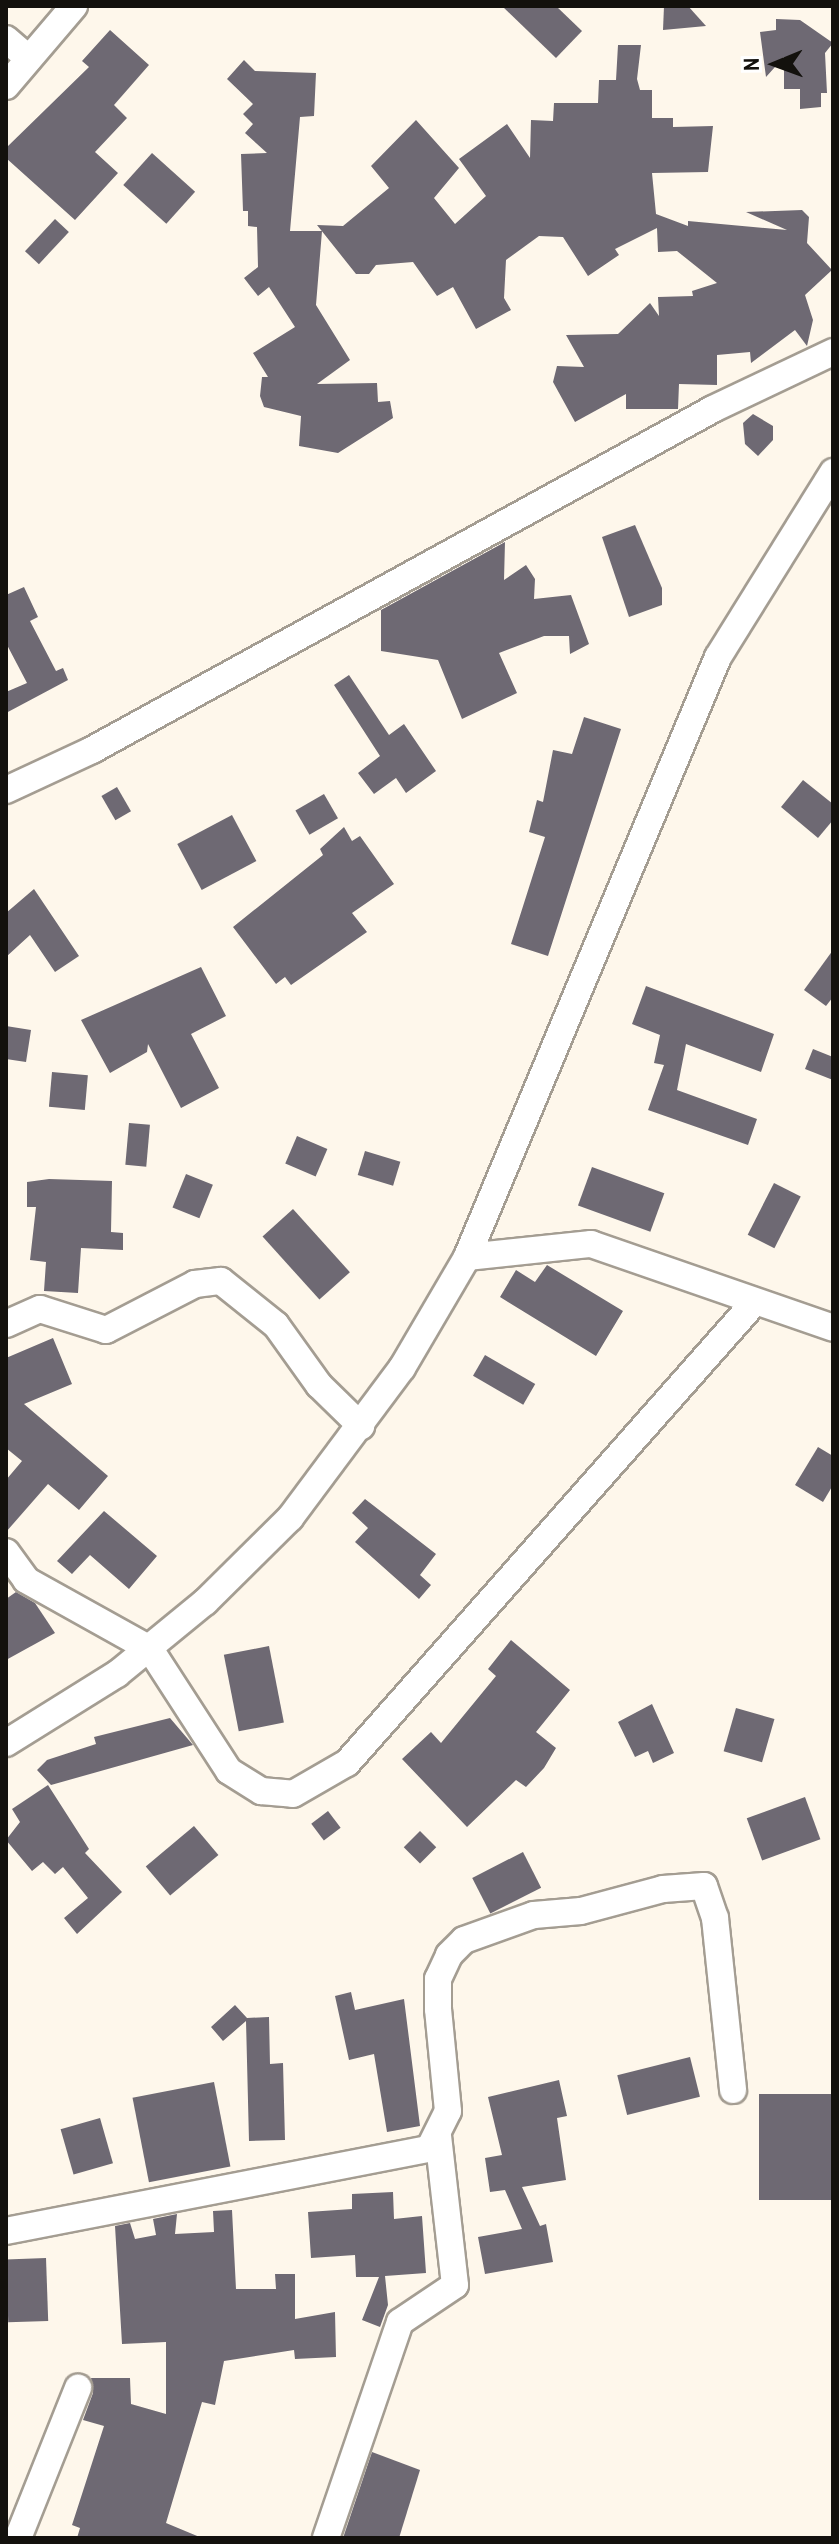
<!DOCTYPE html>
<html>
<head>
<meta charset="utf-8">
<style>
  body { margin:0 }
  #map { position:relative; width:839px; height:2544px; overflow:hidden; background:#fef7eb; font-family:"Archivo Narrow",sans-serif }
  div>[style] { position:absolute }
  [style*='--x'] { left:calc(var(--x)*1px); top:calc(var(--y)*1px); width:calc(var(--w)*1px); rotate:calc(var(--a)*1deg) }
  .building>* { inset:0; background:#6e6973; transform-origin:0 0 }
  .roads { filter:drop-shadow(2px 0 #a49d92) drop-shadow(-2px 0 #a49d92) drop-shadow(0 2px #a49d92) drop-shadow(0 -2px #a49d92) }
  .minor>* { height:26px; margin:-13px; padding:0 13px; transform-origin:13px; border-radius:13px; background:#fff }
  span { translate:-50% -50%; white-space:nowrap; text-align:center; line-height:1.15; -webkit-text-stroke:6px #fff; paint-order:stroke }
  .frame { position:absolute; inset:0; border:8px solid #13110d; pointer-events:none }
  .north { position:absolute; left:735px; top:24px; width:80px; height:80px; -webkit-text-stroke:6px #fff; paint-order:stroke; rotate:269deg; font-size:22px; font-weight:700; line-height:32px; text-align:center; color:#13110d }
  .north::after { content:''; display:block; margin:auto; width:28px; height:36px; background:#13110d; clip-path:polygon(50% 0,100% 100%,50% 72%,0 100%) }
</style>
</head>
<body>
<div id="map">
  <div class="building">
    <i style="clip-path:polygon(502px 6px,556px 6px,582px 31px,556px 58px)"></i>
    <i style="clip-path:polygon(664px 6px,688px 6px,706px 26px,663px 30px)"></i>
    <i style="clip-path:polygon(776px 19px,800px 20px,833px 43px,825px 53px,827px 93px,821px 93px,821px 107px,800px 109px,800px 89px,784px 89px,784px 57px,766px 77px,760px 32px,776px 30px)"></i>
    <i style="clip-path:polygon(110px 30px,149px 65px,114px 105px,127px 118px,95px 152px,118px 173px,75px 220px,6px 158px,6px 148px,89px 67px,82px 61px)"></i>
    <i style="clip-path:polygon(618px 45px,641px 45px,637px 79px,640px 90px,652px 90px,652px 118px,673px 118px,673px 127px,713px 126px,708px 172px,652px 173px,656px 214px,688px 226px,688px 221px,787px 230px,746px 212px,802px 210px,809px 217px,807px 243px,832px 270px,805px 295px,813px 320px,807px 346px,795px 330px,751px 363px,750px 352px,717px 355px,717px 385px,679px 384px,678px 409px,626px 409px,626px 394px,575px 422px,553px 382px,557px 366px,584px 367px,566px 335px,618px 334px,650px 303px,659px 316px,658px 297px,693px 296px,692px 291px,717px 283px,677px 251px,658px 252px,657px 228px,615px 249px,619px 255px,588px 276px,563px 237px,539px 236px,506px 260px,504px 298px,511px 310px,476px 329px,453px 287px,437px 296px,413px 262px,376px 265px,369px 274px,356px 274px,317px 225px,343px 226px,389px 188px,371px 166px,416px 120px,459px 168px,434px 198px,455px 224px,486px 196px,459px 159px,507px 124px,530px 158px,531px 120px,553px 121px,554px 103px,598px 103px,599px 80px,616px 80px)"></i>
    <i style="clip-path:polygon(244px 60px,255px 71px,316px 73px,314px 116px,300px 117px,290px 231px,322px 231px,316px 305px,350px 360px,317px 384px,377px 383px,378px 402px,390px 401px,393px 418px,338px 453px,299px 446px,301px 416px,264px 407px,260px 396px,262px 377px,268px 377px,253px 353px,295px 327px,269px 287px,258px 296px,244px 278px,258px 267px,257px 227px,248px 226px,248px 211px,243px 211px,241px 154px,267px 153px,245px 133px,253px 124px,243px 114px,253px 104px,227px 79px)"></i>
    <i style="left:152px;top:153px;width:58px;height:43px;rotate:42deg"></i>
    <i style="left:55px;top:219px;width:19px;height:44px;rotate:43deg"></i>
    <i style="clip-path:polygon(753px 414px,773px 426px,773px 440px,758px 456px,745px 444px,743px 423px)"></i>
    <i style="clip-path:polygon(635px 525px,662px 588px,662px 605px,629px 617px,602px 537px)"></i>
    <i style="clip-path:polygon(505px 542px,504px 580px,526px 565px,535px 579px,534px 599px,571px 595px,589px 644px,570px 654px,569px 636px,544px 636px,499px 653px,517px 693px,462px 719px,438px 660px,381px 651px,381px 610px)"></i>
    <i style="clip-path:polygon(24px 587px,38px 617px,30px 621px,56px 671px,63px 668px,68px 680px,6px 713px,6px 692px,27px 683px,6px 643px,6px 595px)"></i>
    <i style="clip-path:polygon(349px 675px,389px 735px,404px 724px,436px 771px,406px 793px,396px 778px,374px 794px,358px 773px,380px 756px,334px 685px)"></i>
    <i style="clip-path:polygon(584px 717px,621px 729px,548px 956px,511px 944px,545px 837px,529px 832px,537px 800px,543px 802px,553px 750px,572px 754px)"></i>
    <i style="clip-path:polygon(803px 780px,833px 804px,833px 820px,818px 838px,781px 807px)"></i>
    <i style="left:117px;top:787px;width:28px;height:18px;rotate:60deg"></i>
    <i style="left:324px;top:794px;width:28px;height:33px;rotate:60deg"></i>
    <i style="left:232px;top:815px;width:52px;height:62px;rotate:62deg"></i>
    <i style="clip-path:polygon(344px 827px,352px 841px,360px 836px,394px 884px,352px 913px,367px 932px,291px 985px,285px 977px,276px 984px,233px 927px,323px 855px,320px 849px)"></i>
    <i style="clip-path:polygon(34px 889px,79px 956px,55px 972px,30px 935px,6px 957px,6px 913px)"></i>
    <i style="clip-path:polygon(833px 950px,833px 997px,826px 1006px,804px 990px)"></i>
    <i style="clip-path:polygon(201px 967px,226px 1016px,191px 1034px,219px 1088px,181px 1108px,148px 1044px,147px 1052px,110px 1073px,81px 1020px)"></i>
    <i style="clip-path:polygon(646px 986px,774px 1034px,761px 1072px,686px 1044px,677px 1090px,757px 1119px,748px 1145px,648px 1110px,664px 1065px,654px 1063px,660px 1035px,632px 1024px)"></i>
    <i style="clip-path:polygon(6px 1026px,31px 1030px,26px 1062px,6px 1059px)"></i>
    <i style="clip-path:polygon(813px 1049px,833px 1057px,833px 1080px,805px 1069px)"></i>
    <i style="left:52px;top:1072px;width:36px;height:35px;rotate:5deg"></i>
    <i style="left:129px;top:1123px;width:21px;height:42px;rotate:5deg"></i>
    <i style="left:297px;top:1136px;width:33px;height:30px;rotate:23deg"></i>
    <i style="left:365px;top:1151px;width:37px;height:25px;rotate:17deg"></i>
    <i style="left:592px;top:1167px;width:77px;height:41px;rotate:20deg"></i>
    <i style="left:186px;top:1174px;width:29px;height:36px;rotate:22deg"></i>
    <i style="clip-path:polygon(49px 1179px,112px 1181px,111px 1232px,123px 1233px,123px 1250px,81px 1248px,78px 1293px,44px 1291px,46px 1262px,30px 1260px,36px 1207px,27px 1207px,27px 1182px)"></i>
    <i style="left:774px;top:1183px;width:30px;height:58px;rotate:27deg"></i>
    <i style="left:293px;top:1209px;width:85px;height:41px;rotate:48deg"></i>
    <i style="clip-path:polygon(547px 1265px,623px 1311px,596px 1356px,500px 1297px,516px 1270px,535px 1282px)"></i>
    <i style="clip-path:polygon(53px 1338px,72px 1384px,24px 1404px,108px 1476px,79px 1510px,48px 1484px,6px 1532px,6px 1480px,22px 1461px,6px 1448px,6px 1358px)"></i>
    <i style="left:485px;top:1355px;width:58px;height:24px;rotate:30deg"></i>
    <i style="clip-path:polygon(818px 1447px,833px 1456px,833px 1485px,823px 1502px,795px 1485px)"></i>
    <i style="clip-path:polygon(365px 1499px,436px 1554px,420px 1575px,431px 1585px,419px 1599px,355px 1542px,368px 1528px,352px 1513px)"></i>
    <i style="clip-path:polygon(104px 1511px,157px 1556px,129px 1589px,90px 1555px,72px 1574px,57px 1561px)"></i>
    <i style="clip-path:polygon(16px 1592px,35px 1603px,55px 1633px,6px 1660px,6px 1599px)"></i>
    <i style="clip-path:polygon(511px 1640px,570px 1690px,536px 1732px,556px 1748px,544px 1768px,526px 1787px,516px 1780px,467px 1827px,402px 1759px,431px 1732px,441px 1743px,496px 1676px,488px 1669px)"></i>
    <i style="left:269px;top:1646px;width:78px;height:46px;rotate:79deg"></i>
    <i style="clip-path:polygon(652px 1704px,674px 1753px,653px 1763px,648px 1751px,635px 1757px,618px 1722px)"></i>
    <i style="left:736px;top:1708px;width:40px;height:45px;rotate:16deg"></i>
    <i style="clip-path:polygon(170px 1718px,193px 1745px,51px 1785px,37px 1770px,47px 1760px,96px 1744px,94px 1737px)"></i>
    <i style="clip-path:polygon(48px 1785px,89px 1849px,85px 1853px,122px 1892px,77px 1934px,64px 1918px,88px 1898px,63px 1867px,55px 1874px,43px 1862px,32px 1871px,6px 1840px,20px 1822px,12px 1809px)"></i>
    <i style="left:805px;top:1797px;width:45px;height:62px;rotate:70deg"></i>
    <i style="left:328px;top:1811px;width:21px;height:21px;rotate:53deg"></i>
    <i style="left:194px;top:1826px;width:38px;height:63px;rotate:50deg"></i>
    <i style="left:420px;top:1831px;width:23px;height:23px;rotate:45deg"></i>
    <i style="left:523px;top:1852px;width:40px;height:57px;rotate:63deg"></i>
    <i style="clip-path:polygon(351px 1992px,355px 2010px,404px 1999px,420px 2126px,387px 2132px,374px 2054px,349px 2060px,335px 1996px)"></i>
    <i style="clip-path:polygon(235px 2005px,247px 2018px,269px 2017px,270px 2064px,283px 2063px,285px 2140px,249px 2141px,246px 2021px,223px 2041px,211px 2027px)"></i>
    <i style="left:690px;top:2057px;width:41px;height:75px;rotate:76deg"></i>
    <i style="clip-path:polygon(559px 2080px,567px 2116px,557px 2118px,566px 2180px,522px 2187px,540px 2226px,546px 2224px,553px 2262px,485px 2274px,478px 2237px,522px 2229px,505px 2190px,490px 2192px,485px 2158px,502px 2155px,488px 2097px)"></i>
    <i style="left:214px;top:2082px;width:86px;height:83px;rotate:79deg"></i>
    <i style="left:833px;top:2094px;width:106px;height:74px;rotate:90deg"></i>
    <i style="left:100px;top:2118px;width:47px;height:41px;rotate:74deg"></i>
    <i style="clip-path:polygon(393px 2192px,394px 2219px,422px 2216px,426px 2273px,385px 2276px,388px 2305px,380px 2327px,362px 2320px,379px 2277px,356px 2277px,355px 2255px,311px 2258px,308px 2212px,352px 2209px,352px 2194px)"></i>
    <i style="clip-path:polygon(232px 2210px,236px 2289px,276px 2289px,275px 2274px,295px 2274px,295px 2319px,335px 2312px,336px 2357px,295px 2359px,294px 2350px,224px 2361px,215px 2405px,202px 2402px,166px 2523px,202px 2538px,77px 2538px,80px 2528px,72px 2525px,104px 2426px,83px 2420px,93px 2393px,91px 2378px,130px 2378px,131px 2404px,166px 2414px,166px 2342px,122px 2344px,115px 2226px,130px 2223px,135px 2239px,156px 2235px,153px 2219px,177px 2214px,175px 2234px,214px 2232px,213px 2211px)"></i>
    <i style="left:46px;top:2258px;width:63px;height:40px;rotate:88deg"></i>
    <i style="clip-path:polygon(372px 2452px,420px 2470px,399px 2538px,343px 2538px)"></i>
  </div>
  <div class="roads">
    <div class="minor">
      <i style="--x:6;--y:39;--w:30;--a:41"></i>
      <i style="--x:6;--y:86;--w:105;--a:-49.6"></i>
      <i style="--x:6;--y:790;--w:95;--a:-24.9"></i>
      <i style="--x:92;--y:750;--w:708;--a:-28.77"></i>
      <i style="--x:713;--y:409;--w:133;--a:-25.4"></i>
      <i style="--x:467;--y:1257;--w:125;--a:-6"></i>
      <i style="--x:591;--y:1244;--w:256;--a:19.1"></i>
      <i style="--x:6;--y:1324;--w:37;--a:-24"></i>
      <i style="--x:40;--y:1309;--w:69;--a:17.7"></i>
      <i style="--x:106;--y:1330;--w:100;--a:-27.3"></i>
      <i style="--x:195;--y:1284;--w:26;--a:-7"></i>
      <i style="--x:221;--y:1281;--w:70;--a:38.7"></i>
      <i style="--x:276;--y:1325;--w:74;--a:54.4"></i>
      <i style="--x:319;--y:1385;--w:59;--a:44.3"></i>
      <i style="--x:6;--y:1552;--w:34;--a:54"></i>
      <i style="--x:26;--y:1580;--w:142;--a:29.1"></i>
      <i style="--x:150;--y:1649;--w:145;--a:57.1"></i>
      <i style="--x:229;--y:1771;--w:38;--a:32"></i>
      <i style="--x:261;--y:1791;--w:32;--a:5"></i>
      <i style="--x:293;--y:1794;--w:62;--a:-29.9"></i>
      <i style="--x:347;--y:1763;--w:613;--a:-48.51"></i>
      <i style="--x:6;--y:1743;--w:131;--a:-31.9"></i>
      <i style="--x:117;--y:1674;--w:114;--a:-39.3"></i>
      <i style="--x:205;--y:1602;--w:120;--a:-44.7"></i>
      <i style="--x:290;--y:1518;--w:187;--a:-53.3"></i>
      <i style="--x:402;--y:1368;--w:129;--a:-59.6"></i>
      <i style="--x:467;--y:1257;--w:650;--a:-67.3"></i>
      <i style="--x:718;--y:657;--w:218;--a:-58.1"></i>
      <i style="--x:6;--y:2231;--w:431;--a:-11"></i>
      <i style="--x:429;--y:2149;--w:42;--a:-63.4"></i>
      <i style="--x:448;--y:2111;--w:102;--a:-95.6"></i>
      <i style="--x:438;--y:2009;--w:30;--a:-90"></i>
      <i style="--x:438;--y:1979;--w:26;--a:-65"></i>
      <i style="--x:449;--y:1955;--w:21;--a:-45"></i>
      <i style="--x:464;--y:1940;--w:74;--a:-19.7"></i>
      <i style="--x:534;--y:1915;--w:47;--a:-4.9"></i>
      <i style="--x:581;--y:1911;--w:85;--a:-15"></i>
      <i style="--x:663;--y:1889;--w:41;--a:-4.2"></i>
      <i style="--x:704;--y:1886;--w:34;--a:71"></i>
      <i style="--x:715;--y:1918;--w:173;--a:84"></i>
      <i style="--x:18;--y:2538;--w:162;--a:-68.2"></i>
      <i style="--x:326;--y:2538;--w:228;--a:-71.1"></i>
      <i style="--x:400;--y:2322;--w:66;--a:-33.9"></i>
      <i style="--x:455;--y:2285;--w:151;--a:-96.5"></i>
    </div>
  </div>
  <div class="frame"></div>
  <div class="north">N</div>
</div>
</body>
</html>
